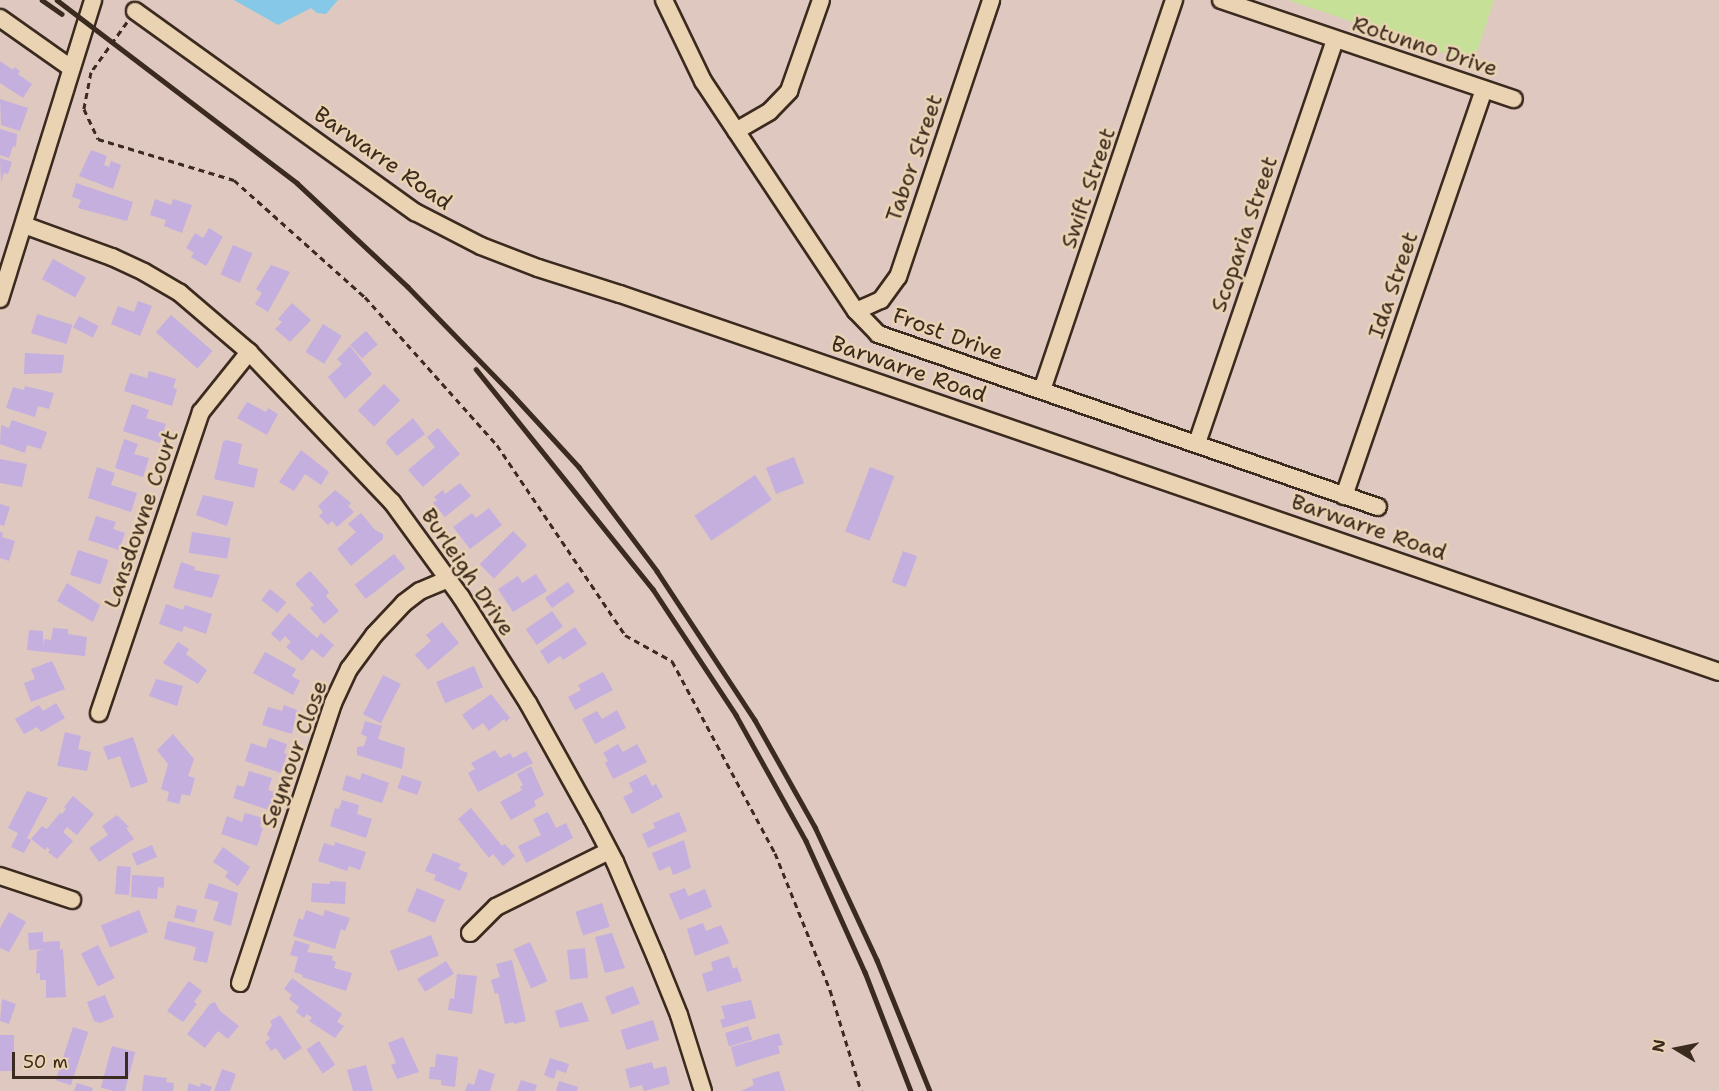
<!DOCTYPE html>
<html>
<head>
<meta charset="utf-8">
<style>
  body { margin:0 }
  #map { position:relative; width:1719px; height:1091px; overflow:hidden; background:#dfc8c0; font-family:"Shantell Sans",sans-serif }
  div>[style] { position:absolute }
  [style*='--x'] { left:calc(var(--x)*1px); top:calc(var(--y)*1px); width:calc(var(--w)*1px); rotate:calc(var(--a)*1deg) }
  .green>* { inset:0; background:#c6e097 }
  .water>* { inset:0; background:#86c8e7 }
  .building>* { inset:0; background:#c4afde; transform-origin:0 0 }
  .path>* { height:3px; margin-top:-1.5px; transform-origin:0; background:repeating-linear-gradient(90deg,#3b2a1e 0 6px,transparent 0 10.5px) }
  .roads { filter:drop-shadow(2px 0 #3b2a1e) drop-shadow(-2px 0 #3b2a1e) drop-shadow(0 2px #3b2a1e) drop-shadow(0 -2px #3b2a1e) }
  .minor>* { height:16px; margin:-8px; padding:0 8px; transform-origin:8px; border-radius:8px; background:#ead3b3 }
  .rail>* { height:4.5px; margin:-2.25px; padding:0 2.25px; transform-origin:2.25px; border-radius:2.25px; background:#3b2a1e }
  span { translate:-50% -50%; white-space:nowrap; text-align:center; line-height:1.15; -webkit-text-stroke:5px #ead3b3; paint-order:stroke }
  .street-label { font-size:22px; color:#3b2a1e }
  .north { position:absolute; left:1647px; top:1019px; width:60px; height:60px; -webkit-text-stroke:4px #ead3b3; paint-order:stroke; rotate:280deg; font-size:16px; font-weight:700; line-height:24px; text-align:center; color:#3b2a1e }
  .north::after { content:''; display:block; margin:auto; width:21px; height:27px; background:#3b2a1e; clip-path:polygon(50% 0,100% 100%,50% 72%,0 100%) }
  .scale { position:absolute; left:12px; top:1052px; width:116px; height:27px; box-sizing:border-box; border:3px solid #3b2a1e; border-top:0; padding-left:8px; font-size:18px; line-height:21px; white-space:nowrap; color:#3b2a1e; -webkit-text-stroke:4px #ead3b3; paint-order:stroke }
</style>
</head>
<body>
<div id="map">
  <div class="green">
    <i style="clip-path:polygon(1288px 0,1494px 0,1477px 52px,1462px 59px)"></i>
  </div>
  <div class="water">
    <i style="clip-path:polygon(234px 0,338px 0,326px 14px,317px 13px,311px 8px,278px 25px)"></i>
  </div>
  <div class="building">
    <i style="clip-path:polygon(0 61px,13px 70px,14px 67px,20px 71px,18px 74px,32px 84px,23px 98px,0 83px)"></i>
    <i style="clip-path:polygon(0 99px,28px 108px,20px 131px,1px 125px)"></i>
    <i style="clip-path:polygon(0 129px,17px 134px,16px 147px,13px 146px,9px 158px,0 155px)"></i>
    <i style="clip-path:polygon(91px 150px,107px 156px,104px 165px,109px 167px,111px 161px,121px 165px,113px 189px,79px 176px)"></i>
    <i style="clip-path:polygon(0 158px,12px 162px,8px 174px,4px 173px,1px 183px)"></i>
    <i style="clip-path:polygon(76px 183px,133px 202px,127px 221px,78px 208px,81px 200px,72px 197px)"></i>
    <i style="clip-path:polygon(155px 199px,171px 205px,173px 199px,192px 205px,182px 233px,164px 226px,166px 220px,150px 215px)"></i>
    <i style="clip-path:polygon(209px 228px,223px 237px,206px 266px,191px 257px,194px 253px,186px 248px,195px 233px,203px 238px)"></i>
    <i style="left:233px;top:245px;width:21px;height:32px;rotate:23deg"></i>
    <i style="left:53px;top:259px;width:38px;height:23px;rotate:29deg"></i>
    <i style="clip-path:polygon(271px 265px,290px 272px,268px 312px,255px 304px,262px 293px,256px 289px)"></i>
    <i style="clip-path:polygon(138px 301px,152px 306px,140px 336px,111px 324px,118px 306px,134px 312px)"></i>
    <i style="clip-path:polygon(292px 303px,311px 320px,290px 342px,275px 329px,282px 322px,278px 319px)"></i>
    <i style="left:37px;top:314px;width:37px;height:20px;rotate:17deg"></i>
    <i style="left:171px;top:315px;width:55px;height:23px;rotate:41deg"></i>
    <i style="left:79px;top:316px;width:22px;height:13px;rotate:27deg"></i>
    <i style="left:323px;top:324px;width:22px;height:33px;rotate:32deg"></i>
    <i style="left:366px;top:331px;width:18px;height:21px;rotate:49deg"></i>
    <i style="clip-path:polygon(350px 346px,372px 374px,345px 399px,328px 377px,342px 364px,337px 359px)"></i>
    <i style="clip-path:polygon(25px 353px,64px 355px,62px 373px,24px 374px)"></i>
    <i style="clip-path:polygon(149px 371px,176px 379px,173px 388px,177px 389px,172px 406px,124px 391px,130px 373px,147px 378px)"></i>
    <i style="left:384px;top:384px;width:23px;height:37px;rotate:45deg"></i>
    <i style="clip-path:polygon(25px 386px,54px 393px,49px 409px,38px 406px,35px 417px,6px 408px,13px 387px,24px 390px)"></i>
    <i style="clip-path:polygon(247px 402px,266px 412px,268px 408px,278px 414px,267px 435px,237px 418px)"></i>
    <i style="clip-path:polygon(132px 404px,149px 410px,146px 418px,166px 424px,160px 443px,123px 431px)"></i>
    <i style="clip-path:polygon(413px 418px,425px 434px,397px 456px,386px 443px,387px 440px)"></i>
    <i style="clip-path:polygon(12px 420px,47px 432px,41px 449px,27px 445px,25px 453px,0 444px,1px 425px,9px 428px)"></i>
    <i style="clip-path:polygon(438px 428px,460px 454px,423px 487px,408px 470px,435px 447px,427px 437px)"></i>
    <i style="clip-path:polygon(124px 439px,138px 444px,134px 454px,149px 458px,143px 477px,115px 468px)"></i>
    <i style="clip-path:polygon(226px 440px,242px 444px,238px 464px,258px 469px,254px 488px,214px 479px,223px 442px)"></i>
    <i style="clip-path:polygon(301px 450px,329px 472px,321px 485px,305px 474px,294px 491px,279px 482px)"></i>
    <i style="left:794px;top:457px;width:28px;height:30px;rotate:69deg"></i>
    <i style="clip-path:polygon(0 459px,27px 464px,22px 487px,0 483px)"></i>
    <i style="clip-path:polygon(97px 467px,115px 473px,111px 485px,137px 493px,131px 512px,88px 498px)"></i>
    <i style="left:870px;top:467px;width:26px;height:69px;rotate:21deg"></i>
    <i style="left:755px;top:475px;width:30px;height:73px;rotate:56deg"></i>
    <i style="clip-path:polygon(460px 483px,471px 496px,445px 517px,433px 503px,437px 500px,434px 497px,443px 490px,445px 494px)"></i>
    <i style="clip-path:polygon(335px 490px,351px 503px,348px 506px,354px 512px,337px 527px,332px 521px,328px 525px,319px 516px,323px 512px,318px 506px)"></i>
    <i style="clip-path:polygon(203px 495px,234px 502px,227px 526px,196px 515px)"></i>
    <i style="clip-path:polygon(0 504px,10px 507px,4px 526px,0 525px)"></i>
    <i style="clip-path:polygon(489px 508px,502px 525px,470px 549px,453px 527px,472px 513px,476px 518px)"></i>
    <i style="clip-path:polygon(361px 513px,375px 530px,383px 534px,383px 539px,351px 566px,337px 549px,356px 532px,348px 524px)"></i>
    <i style="clip-path:polygon(96px 516px,116px 522px,113px 529px,125px 533px,119px 550px,88px 540px)"></i>
    <i style="left:513px;top:531px;width:20px;height:47px;rotate:45deg"></i>
    <i style="clip-path:polygon(0 532px,3px 533px,2px 537px,15px 541px,9px 561px,0 558px)"></i>
    <i style="left:192px;top:532px;width:39px;height:21px;rotate:9deg"></i>
    <i style="left:78px;top:550px;width:32px;height:26px;rotate:18deg"></i>
    <i style="left:903px;top:551px;width:15px;height:33px;rotate:20deg"></i>
    <i style="left:394px;top:554px;width:18px;height:50px;rotate:52deg"></i>
    <i style="clip-path:polygon(181px 562px,195px 567px,194px 570px,220px 575px,212px 598px,173px 588px)"></i>
    <i style="clip-path:polygon(310px 571px,329px 592px,326px 596px,339px 611px,324px 624px,310px 608px,314px 605px,295px 584px)"></i>
    <i style="clip-path:polygon(536px 574px,547px 591px,513px 612px,498px 589px,518px 576px,522px 583px)"></i>
    <i style="left:568px;top:582px;width:12px;height:28px;rotate:55deg"></i>
    <i style="clip-path:polygon(67px 583px,100px 605px,93px 622px,57px 601px)"></i>
    <i style="left:270px;top:589px;width:21px;height:14px;rotate:39deg"></i>
    <i style="clip-path:polygon(166px 604px,183px 610px,185px 605px,212px 614px,206px 634px,184px 626px,182px 632px,159px 624px)"></i>
    <i style="left:552px;top:611px;width:19px;height:32px;rotate:55deg"></i>
    <i style="clip-path:polygon(289px 613px,317px 638px,321px 633px,334px 645px,323px 658px,312px 649px,302px 661px,286px 647px,291px 642px,285px 636px,280px 642px,271px 634px)"></i>
    <i style="clip-path:polygon(442px 622px,459px 643px,428px 670px,415px 655px,431px 641px,426px 635px)"></i>
    <i style="clip-path:polygon(575px 627px,587px 644px,563px 660px,560px 656px,548px 664px,540px 651px)"></i>
    <i style="clip-path:polygon(53px 628px,68px 629px,68px 634px,87px 637px,85px 656px,27px 650px,29px 630px,43px 631px,43px 647px,44px 639px,51px 640px)"></i>
    <i style="clip-path:polygon(178px 642px,189px 649px,186px 654px,207px 670px,198px 684px,163px 663px)"></i>
    <i style="clip-path:polygon(265px 652px,296px 669px,292px 676px,300px 681px,293px 695px,253px 673px)"></i>
    <i style="clip-path:polygon(52px 661px,65px 689px,31px 702px,24px 683px,35px 679px,31px 669px)"></i>
    <i style="left:474px;top:666px;width:23px;height:41px;rotate:67deg"></i>
    <i style="clip-path:polygon(603px 672px,613px 690px,575px 710px,568px 697px,581px 690px,578px 685px)"></i>
    <i style="left:383px;top:675px;width:20px;height:44px;rotate:27deg"></i>
    <i style="clip-path:polygon(156px 679px,183px 686px,177px 706px,149px 696px)"></i>
    <i style="clip-path:polygon(491px 694px,510px 718px,506px 722px,504px 719px,489px 731px,483px 723px,473px 730px,462px 715px)"></i>
    <i style="clip-path:polygon(56px 703px,65px 718px,41px 732px,37px 727px,24px 734px,15px 719px,39px 705px,43px 711px)"></i>
    <i style="clip-path:polygon(284px 705px,297px 710px,292px 734px,262px 725px,268px 707px,282px 711px)"></i>
    <i style="clip-path:polygon(617px 710px,626px 728px,595px 744px,582px 719px,597px 711px,602px 719px)"></i>
    <i style="clip-path:polygon(365px 721px,382px 726px,378px 739px,405px 748px,402px 769px,357px 755px,357px 747px,364px 746px,367px 737px,361px 734px)"></i>
    <i style="clip-path:polygon(65px 732px,81px 736px,78px 749px,91px 752px,87px 771px,57px 766px)"></i>
    <i style="clip-path:polygon(173px 734px,194px 759px,188px 776px,195px 778px,190px 796px,182px 794px,179px 804px,167px 801px,169px 792px,161px 789px,168px 764px,157px 750px)"></i>
    <i style="clip-path:polygon(133px 737px,148px 782px,131px 788px,120px 756px,108px 760px,103px 747px)"></i>
    <i style="clip-path:polygon(269px 738px,287px 744px,284px 753px,287px 754px,281px 773px,245px 761px,251px 743px,266px 748px)"></i>
    <i style="clip-path:polygon(618px 744px,623px 752px,637px 744px,647px 762px,613px 779px,605px 763px,608px 761px,603px 753px)"></i>
    <i style="clip-path:polygon(495px 750px,500px 758px,510px 753px,513px 758px,526px 751px,533px 763px,478px 792px,468px 773px,475px 769px,471px 763px)"></i>
    <i style="clip-path:polygon(531px 766px,544px 795px,534px 801px,536px 806px,511px 820px,500px 802px,522px 790px,520px 787px,523px 785px,517px 774px)"></i>
    <i style="clip-path:polygon(249px 771px,272px 778px,268px 790px,275px 792px,269px 810px,233px 798px,237px 785px,244px 787px)"></i>
    <i style="clip-path:polygon(362px 773px,389px 783px,382px 803px,342px 790px,346px 775px,360px 780px)"></i>
    <i style="clip-path:polygon(646px 774px,652px 786px,656px 784px,663px 797px,632px 814px,623px 797px,633px 792px,629px 783px)"></i>
    <i style="left:402px;top:775px;width:21px;height:14px;rotate:19deg"></i>
    <i style="clip-path:polygon(27px 791px,48px 798px,27px 838px,31px 840px,24px 853px,11px 847px,18px 833px,8px 828px)"></i>
    <i style="clip-path:polygon(73px 796px,94px 814px,77px 835px,67px 827px,63px 832px,73px 841px,57px 859px,48px 852px,50px 850px,47px 847px,45px 850px,31px 839px,42px 826px,47px 829px,60px 813px,62px 814px,66px 809px,64px 807px)"></i>
    <i style="clip-path:polygon(342px 800px,359px 805px,357px 814px,372px 819px,366px 838px,330px 826px,335px 808px,339px 809px)"></i>
    <i style="clip-path:polygon(471px 808px,502px 846px,505px 844px,515px 856px,503px 866px,493px 854px,489px 858px,458px 819px)"></i>
    <i style="clip-path:polygon(548px 812px,556px 828px,566px 823px,573px 838px,526px 863px,518px 846px,541px 835px,533px 819px)"></i>
    <i style="clip-path:polygon(679px 812px,687px 831px,648px 848px,642px 834px,655px 828px,653px 823px)"></i>
    <i style="clip-path:polygon(245px 813px,263px 818px,260px 827px,263px 828px,257px 846px,221px 834px,227px 816px,242px 822px)"></i>
    <i style="clip-path:polygon(117px 815px,129px 827px,126px 828px,134px 839px,99px 862px,89px 848px,108px 835px,102px 826px)"></i>
    <i style="clip-path:polygon(684px 840px,691px 868px,673px 875px,670px 866px,659px 871px,652px 853px)"></i>
    <i style="clip-path:polygon(335px 842px,366px 852px,360px 870px,349px 866px,347px 871px,318px 861px,324px 843px,334px 846px)"></i>
    <i style="left:152px;top:845px;width:13px;height:22px;rotate:67deg"></i>
    <i style="clip-path:polygon(223px 847px,250px 867px,238px 886px,225px 877px,228px 872px,213px 862px)"></i>
    <i style="clip-path:polygon(433px 853px,461px 864px,458px 869px,468px 873px,460px 891px,434px 880px,436px 875px,425px 871px)"></i>
    <i style="left:117px;top:866px;width:14px;height:28px;rotate:4deg"></i>
    <i style="clip-path:polygon(132px 875px,164px 877px,164px 888px,158px 887px,157px 899px,131px 897px)"></i>
    <i style="clip-path:polygon(330px 881px,346px 882px,345px 904px,311px 902px,312px 883px,330px 884px)"></i>
    <i style="clip-path:polygon(209px 883px,238px 893px,231px 926px,213px 920px,219px 902px,204px 898px)"></i>
    <i style="left:417px;top:888px;width:30px;height:25px;rotate:23deg"></i>
    <i style="clip-path:polygon(685px 888px,688px 896px,705px 889px,712px 907px,680px 920px,669px 894px)"></i>
    <i style="left:602px;top:903px;width:25px;height:28px;rotate:72deg"></i>
    <i style="left:177px;top:905px;width:21px;height:13px;rotate:14deg"></i>
    <i style="left:139px;top:910px;width:24px;height:41px;rotate:68deg"></i>
    <i style="clip-path:polygon(306px 910px,323px 916px,325px 910px,350px 918px,345px 931px,341px 929px,335px 949px,293px 936px,299px 918px,303px 920px)"></i>
    <i style="clip-path:polygon(9px 912px,26px 922px,9px 952px,0 948px,0 928px)"></i>
    <i style="clip-path:polygon(168px 921px,214px 932px,207px 963px,193px 960px,196px 947px,164px 939px)"></i>
    <i style="clip-path:polygon(703px 923px,706px 931px,721px 925px,729px 943px,695px 956px,687px 929px)"></i>
    <i style="clip-path:polygon(43px 932px,43px 942px,60px 941px,60px 950px,63px 949px,66px 997px,46px 998px,46px 980px,40px 980px,40px 973px,36px 974px,37px 951px,44px 949px,29px 950px,28px 933px)"></i>
    <i style="clip-path:polygon(612px 933px,625px 968px,605px 973px,595px 937px)"></i>
    <i style="left:431px;top:935px;width:22px;height:44px;rotate:69deg"></i>
    <i style="clip-path:polygon(295px 940px,310px 945px,307px 952px,333px 956px,332px 960px,336px 962px,334px 968px,352px 973px,346px 991px,302px 977px,303px 975px,294px 972px,298px 957px,290px 955px)"></i>
    <i style="left:530px;top:942px;width:43px;height:18px;rotate:66deg"></i>
    <i style="left:98px;top:945px;width:37px;height:19px;rotate:63deg"></i>
    <i style="left:585px;top:948px;width:30px;height:18px;rotate:84deg"></i>
    <i style="clip-path:polygon(729px 956px,733px 969px,737px 967px,742px 981px,707px 992px,702px 974px,713px 970px,711px 962px)"></i>
    <i style="clip-path:polygon(512px 960px,526px 1021px,514px 1024px,514px 1022px,505px 1024px,498px 993px,495px 994px,491px 980px,500px 977px,496px 964px)"></i>
    <i style="left:446px;top:961px;width:15px;height:34px;rotate:58deg"></i>
    <i style="clip-path:polygon(457px 974px,477px 976px,472px 1014px,448px 1010px,450px 998px,454px 999px)"></i>
    <i style="clip-path:polygon(292px 978px,342px 1014px,337px 1022px,344px 1026px,335px 1038px,309px 1021px,312px 1018px,307px 1014px,304px 1018px,296px 1012px,299px 1007px,289px 999px,292px 995px,284px 989px)"></i>
    <i style="clip-path:polygon(189px 981px,202px 991px,194px 1002px,197px 1004px,183px 1022px,167px 1011px)"></i>
    <i style="left:633px;top:986px;width:19px;height:30px;rotate:69deg"></i>
    <i style="clip-path:polygon(105px 995px,114px 1017px,100px 1023px,94px 1021px,87px 1002px)"></i>
    <i style="clip-path:polygon(2px 999px,16px 1004px,9px 1024px,0 1021px)"></i>
    <i style="clip-path:polygon(751px 1000px,756px 1018px,723px 1028px,720px 1020px,725px 1018px,721px 1006px)"></i>
    <i style="clip-path:polygon(215px 1002px,220px 1011px,239px 1026px,228px 1039px,218px 1031px,205px 1048px,187px 1034px,210px 1004px)"></i>
    <i style="clip-path:polygon(582px 1002px,589px 1021px,560px 1028px,555px 1011px)"></i>
    <i style="clip-path:polygon(280px 1015px,302px 1048px,284px 1060px,276px 1048px,271px 1051px,265px 1042px,270px 1039px,267px 1034px,272px 1025px,270px 1021px)"></i>
    <i style="left:653px;top:1020px;width:21px;height:34px;rotate:73deg"></i>
    <i style="left:748px;top:1026px;width:14px;height:24px;rotate:73deg"></i>
    <i style="left:73px;top:1027px;width:16px;height:56px;rotate:18deg"></i>
    <i style="clip-path:polygon(779px 1033px,783px 1045px,778px 1046px,780px 1053px,736px 1067px,731px 1047px)"></i>
    <i style="left:0;top:1035px;width:14px;height:36px"></i>
    <i style="clip-path:polygon(403px 1037px,419px 1072px,397px 1079px,391px 1065px,396px 1063px,388px 1043px)"></i>
    <i style="left:319px;top:1041px;width:29px;height:15px;rotate:56deg"></i>
    <i style="left:112px;top:1046px;width:24px;height:43px;rotate:15deg"></i>
    <i style="clip-path:polygon(436px 1054px,458px 1057px,455px 1087px,441px 1085px,441px 1080px,429px 1079px,430px 1067px,435px 1067px)"></i>
    <i style="clip-path:polygon(550px 1058px,569px 1064px,566px 1073px,557px 1070px,554px 1079px,544px 1075px)"></i>
    <i style="clip-path:polygon(652px 1062px,654px 1069px,666px 1066px,670px 1084px,644px 1091px,642px 1085px,630px 1088px,625px 1069px)"></i>
    <i style="clip-path:polygon(366px 1065px,373px 1091px,353px 1091px,347px 1070px)"></i>
    <i style="clip-path:polygon(222px 1069px,236px 1074px,230px 1091px,214px 1091px)"></i>
    <i style="clip-path:polygon(479px 1069px,495px 1074px,490px 1091px,465px 1091px,468px 1083px,474px 1085px)"></i>
    <i style="clip-path:polygon(779px 1071px,785px 1091px,741px 1091px,754px 1085px,752px 1079px)"></i>
    <i style="clip-path:polygon(144px 1075px,167px 1078px,166px 1082px,174px 1083px,173px 1091px,142px 1091px)"></i>
    <i style="clip-path:polygon(521px 1080px,537px 1085px,535px 1091px,517px 1091px)"></i>
    <i style="clip-path:polygon(559px 1081px,578px 1087px,577px 1091px,556px 1091px)"></i>
    <i style="clip-path:polygon(77px 1083px,93px 1088px,92px 1091px,74px 1091px)"></i>
    <i style="clip-path:polygon(189px 1083px,200px 1087px,201px 1083px,212px 1087px,210px 1091px,187px 1091px)"></i>
  </div>
  <div class="path">
    <i style="--x:127;--y:22;--w:62;--a:125.8"></i>
    <i style="--x:91;--y:72;--w:38;--a:101"></i>
    <i style="--x:84;--y:109;--w:33;--a:65"></i>
    <i style="--x:98;--y:139;--w:142;--a:16.8"></i>
    <i style="--x:234;--y:180;--w:176;--a:41.8"></i>
    <i style="--x:365;--y:297;--w:198;--a:48.3"></i>
    <i style="--x:497;--y:445;--w:229;--a:56"></i>
    <i style="--x:625;--y:635;--w:54;--a:29"></i>
    <i style="--x:672;--y:661;--w:218;--a:61.8"></i>
    <i style="--x:775;--y:853;--w:148;--a:68.1"></i>
    <i style="--x:830;--y:990;--w:106;--a:72.9"></i>
  </div>
  <div class="roads">
    <div class="minor">
      <i style="--x:664;--y:0;--w:90;--a:64.3"></i>
      <i style="--x:703;--y:81;--w:276;--a:56.4"></i>
      <i style="--x:856;--y:311;--w:32;--a:46"></i>
      <i style="--x:878;--y:334;--w:529;--a:19.09"></i>
      <i style="--x:1221;--y:0;--w:309;--a:18.7"></i>
      <i style="--x:135;--y:11;--w:345;--a:35.7"></i>
      <i style="--x:415;--y:212;--w:74;--a:27.3"></i>
      <i style="--x:481;--y:246;--w:61;--a:21.1"></i>
      <i style="--x:538;--y:268;--w:86;--a:17.6"></i>
      <i style="--x:620;--y:294;--w:1162;--a:18.98"></i>
      <i style="--x:0;--y:18;--w:87;--a:35.2"></i>
      <i style="--x:736;--y:131;--w:39;--a:-30"></i>
      <i style="--x:770;--y:111;--w:28;--a:-46"></i>
      <i style="--x:789;--y:91;--w:96;--a:-70.6"></i>
      <i style="--x:24;--y:225;--w:94;--a:20"></i>
      <i style="--x:112;--y:257;--w:35;--a:25"></i>
      <i style="--x:144;--y:272;--w:42;--a:30.3"></i>
      <i style="--x:180;--y:293;--w:91;--a:40.5"></i>
      <i style="--x:249;--y:352;--w:207;--a:46.4"></i>
      <i style="--x:392;--y:502;--w:117;--a:54"></i>
      <i style="--x:461;--y:597;--w:125;--a:57.7"></i>
      <i style="--x:528;--y:703;--w:132;--a:60.9"></i>
      <i style="--x:592;--y:818;--w:50;--a:62.4"></i>
      <i style="--x:615;--y:862;--w:104;--a:66.9"></i>
      <i style="--x:656;--y:958;--w:61;--a:68"></i>
      <i style="--x:679;--y:1015;--w:80;--a:72.5"></i>
      <i style="--x:0;--y:299;--w:313;--a:-72.7"></i>
      <i style="--x:856;--y:311;--w:27;--a:-24"></i>
      <i style="--x:881;--y:300;--w:29;--a:-54"></i>
      <i style="--x:898;--y:277;--w:292;--a:-71.4"></i>
      <i style="--x:1042;--y:390;--w:412;--a:-71.3"></i>
      <i style="--x:1197;--y:443;--w:426;--a:-71.1"></i>
      <i style="--x:1344;--y:496;--w:430;--a:-71"></i>
      <i style="--x:99;--y:713;--w:318;--a:-71.3"></i>
      <i style="--x:201;--y:412;--w:77;--a:-51.3"></i>
      <i style="--x:0;--y:876;--w:76;--a:18.4"></i>
      <i style="--x:470;--y:933;--w:37;--a:-45"></i>
      <i style="--x:496;--y:907;--w:126;--a:-26.4"></i>
      <i style="--x:240;--y:983;--w:295;--a:-71.6"></i>
      <i style="--x:333;--y:703;--w:38;--a:-65"></i>
      <i style="--x:349;--y:669;--w:42;--a:-53.7"></i>
      <i style="--x:374;--y:635;--w:44;--a:-46.8"></i>
      <i style="--x:404;--y:603;--w:20;--a:-37"></i>
      <i style="--x:420;--y:591;--w:30;--a:-23"></i>
    </div>
  </div>
  <div class="rail">
    <i style="--x:42;--y:0;--w:24;--a:35"></i>
    <i style="--x:57;--y:0;--w:302;--a:37.3"></i>
    <i style="--x:297;--y:183;--w:152;--a:43.1"></i>
    <i style="--x:408;--y:287;--w:148;--a:45.8"></i>
    <i style="--x:511;--y:393;--w:100;--a:47.4"></i>
    <i style="--x:579;--y:467;--w:130;--a:53.1"></i>
    <i style="--x:657;--y:571;--w:178;--a:56.7"></i>
    <i style="--x:755;--y:720;--w:123;--a:60.7"></i>
    <i style="--x:815;--y:827;--w:147;--a:65"></i>
    <i style="--x:877;--y:960;--w:141;--a:68"></i>
    <i style="--x:476;--y:369;--w:282;--a:51.2"></i>
    <i style="--x:653;--y:589;--w:151;--a:56.6"></i>
    <i style="--x:736;--y:715;--w:144;--a:60.9"></i>
    <i style="--x:806;--y:841;--w:144;--a:65.8"></i>
    <i style="--x:865;--y:972;--w:128;--a:68.9"></i>
  </div>
  <div class="street-label">
    <span style="left:1425px;top:46px;rotate:18deg">Rotunno Drive</span>
    <span style="left:383px;top:158px;rotate:35deg">Barwarre Road</span>
    <span style="left:914px;top:158px;rotate:-71deg">Tabor Street</span>
    <span style="left:1088px;top:188px;rotate:-71deg">Swift Street</span>
    <span style="left:1244px;top:234px;rotate:-71deg">Scoparia Street</span>
    <span style="left:1393px;top:285px;rotate:-71deg">Ida Street</span>
    <span style="left:948px;top:334px;rotate:20deg">Frost Drive</span>
    <span style="left:909px;top:369px;rotate:19deg">Barwarre Road</span>
    <span style="left:141px;top:519px;rotate:-71deg">Lansdowne Court</span>
    <span style="left:1369px;top:527px;rotate:19deg">Barwarre Road</span>
    <span style="left:468px;top:572px;rotate:56deg">Burleigh Drive</span>
    <span style="left:294px;top:754px;rotate:-70deg">Seymour Close</span>
  </div>
  <div class="north">N</div>
  <div class="scale">50 m</div>
</div>
</body>
</html>
